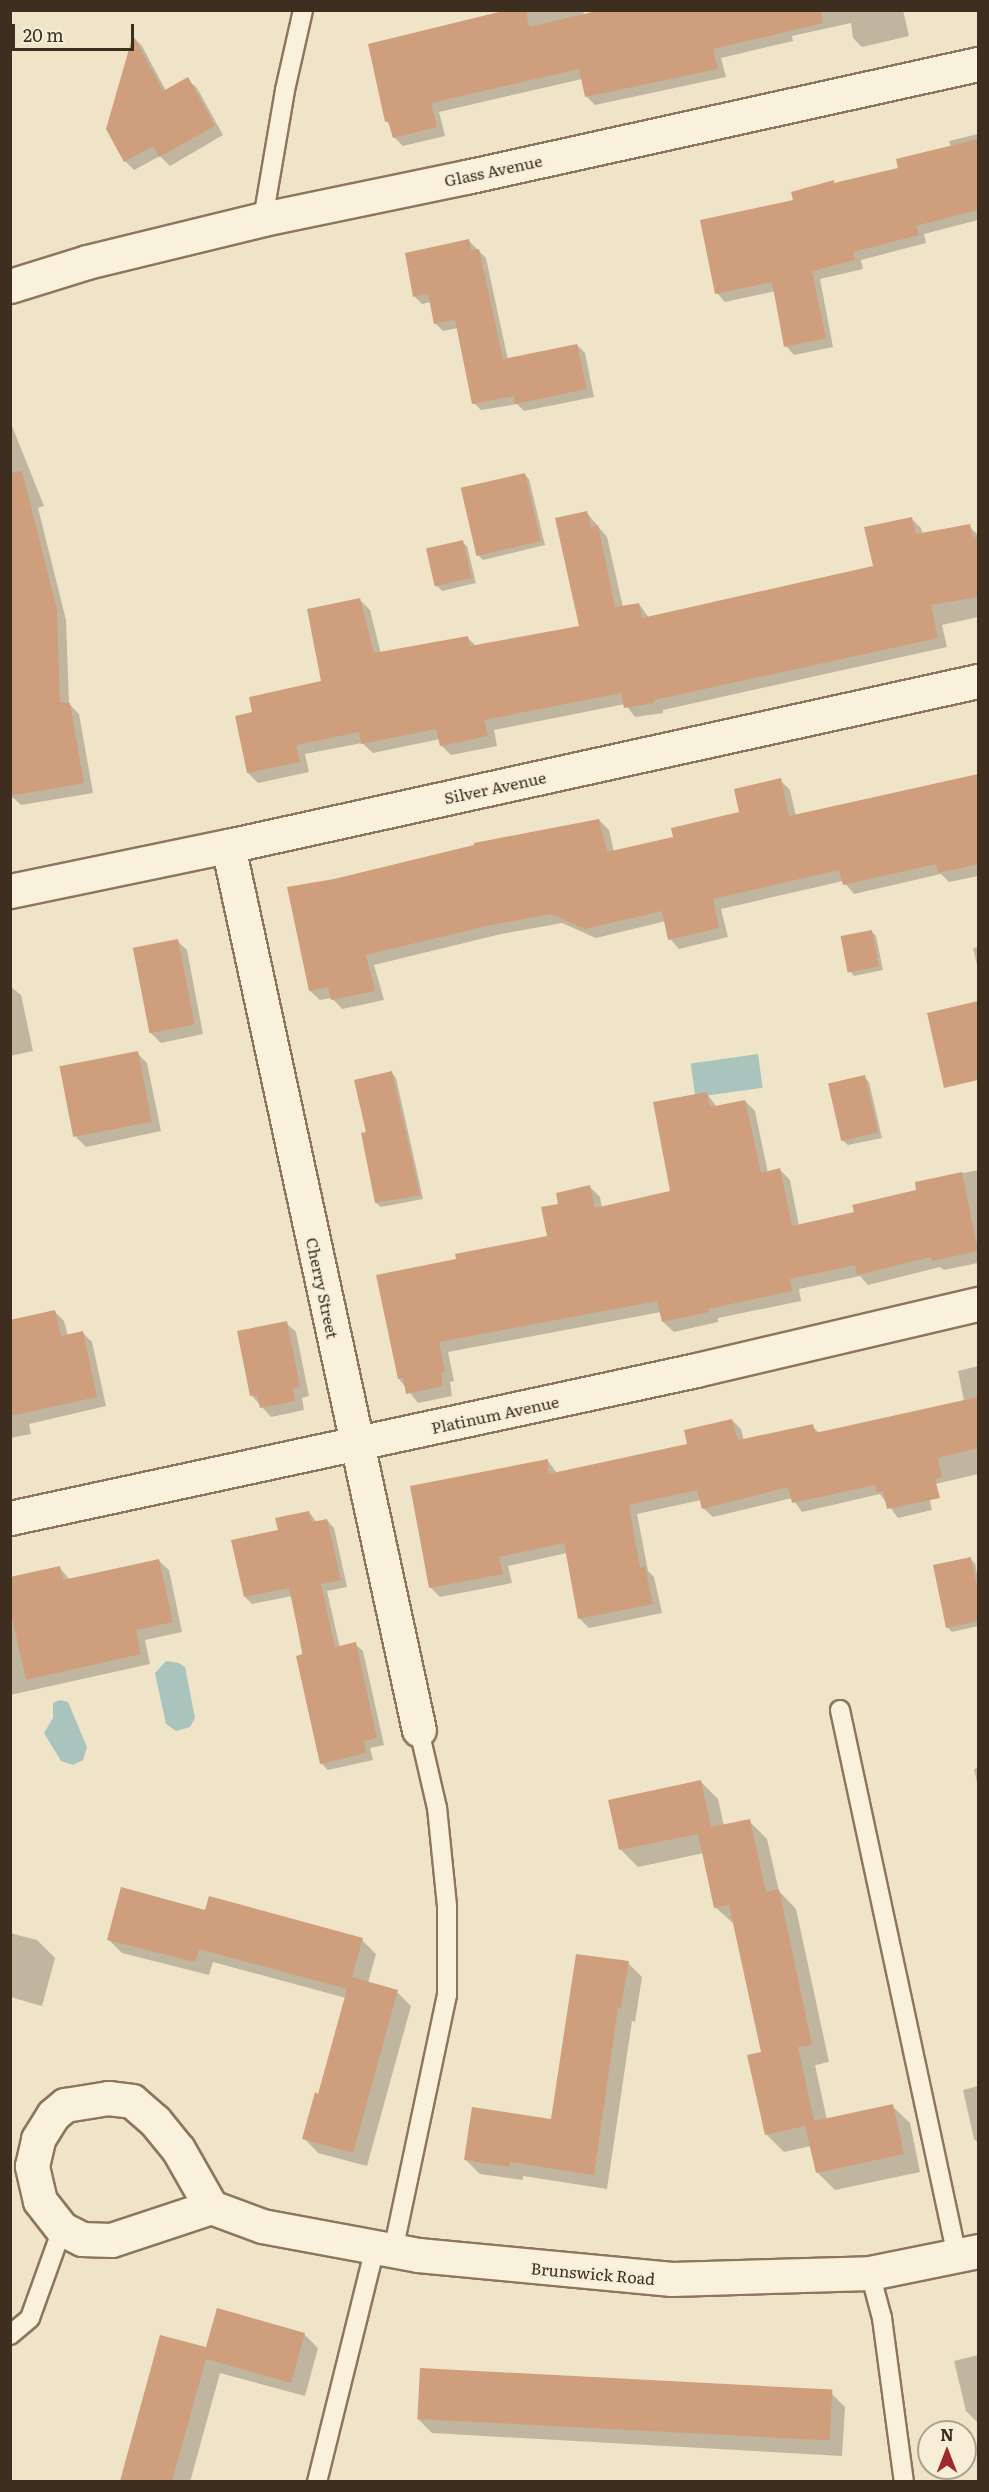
<!DOCTYPE html>
<html>
<head>
<meta charset="utf-8">
<style>
  body { margin:0 }
  #map { position:relative; width:989px; height:2492px; overflow:hidden; background:#f0e4c8; font-family:Literata,serif }
  div>[style] { position:absolute }
  [style*='--x'] { left:calc(var(--x)*1px); top:calc(var(--y)*1px); width:calc(var(--w)*1px); rotate:calc(var(--a)*1deg) }
  .water>* { inset:0; background:#a9c4bc; transform-origin:0 0 }
  .shadow>* { inset:0; background:#0003 }
  .building>* { inset:0; background:#cf9f7d; transform-origin:0 0 }
  .roads { filter:drop-shadow(2px 0 #8d765c) drop-shadow(-2px 0 #8d765c) drop-shadow(0 2px #8d765c) drop-shadow(0 -2px #8d765c) }
  .service>* { height:18px; margin:-9px; padding:0 9px; transform-origin:9px; border-radius:9px; background:#faf1dc }
  .minor>* { height:33px; margin:-16.5px; padding:0 16.5px; transform-origin:16.5px; border-radius:16.5px; background:#faf1dc }
  span { translate:-50% -50%; white-space:nowrap; text-align:center; line-height:1.15; -webkit-text-stroke:4.5px #f7eed8; paint-order:stroke }
  .street-label { font-size:16px; color:#3d2e20 }
  .frame { position:absolute; inset:0; border:12px solid #3d2e20; pointer-events:none }
  .north { position:absolute; left:917px; top:2420px; width:60px; height:60px; box-sizing:border-box; background:#f7eed8; border:2px solid #ada18e; border-radius:50%; rotate:0deg; font-size:16px; font-weight:700; line-height:24px; text-align:center; color:#3d2e20 }
  .north::after { content:''; display:block; margin:auto; width:21px; height:27px; background:#9e2a2b; clip-path:polygon(50% 0,100% 100%,50% 72%,0 100%) }
  .scale { position:absolute; left:12px; top:24px; width:122px; height:27px; box-sizing:border-box; border:3px solid #3d2e20; border-top:0; padding-left:8px; font-size:18px; line-height:21px; white-space:nowrap; color:#3d2e20; -webkit-text-stroke:4px #f7eed8; paint-order:stroke }
</style>
</head>
<body>
<div id="map">
  <div class="water">
    <i style="left:758px;top:1054px;width:34px;height:68px;rotate:82deg"></i>
    <i style="clip-path:polygon(166px 1661px,179px 1663px,185px 1667px,195px 1718px,190px 1727px,176px 1731px,166px 1724px,155px 1673px)"></i>
    <i style="clip-path:polygon(60px 1700px,68px 1702px,87px 1747px,83px 1760px,73px 1765px,61px 1761px,44px 1733px,53px 1718px,53px 1703px)"></i>
  </div>
  <div class="shadow">
    <i style="clip-path:polygon(515px 10px,583px 10px,584px 16px,608px 10px,903px 10px,909px 36px,862px 47px,853px 38px,851px 23px,792px 36px,793px 41px,721px 58px,726px 77px,595px 105px,586px 96px,582px 79px,439px 112px,445px 136px,403px 146px,394px 137px,391px 126px,386px 121px)"></i>
    <i style="clip-path:polygon(134px 38px,142px 46px,166px 91px,187px 79px,197px 88px,223px 135px,170px 166px,160px 156px,134px 170px,125px 161px)"></i>
    <i style="clip-path:polygon(978px 134px,978px 220px,924px 234px,926px 243px,861px 260px,863px 269px,820px 279px,833px 347px,794px 355px,786px 346px,776px 291px,725px 302px,717px 293px,795px 201px,833px 182px,836px 184px,900px 169px,951px 147px,949px 141px)"></i>
    <i style="clip-path:polygon(469px 241px,486px 258px,508px 360px,577px 345px,585px 353px,594px 397px,524px 411px,517px 404px,481px 410px,474px 403px,458px 328px,443px 331px,435px 323px,431px 302px,422px 304px,415px 297px)"></i>
    <i style="clip-path:polygon(10px 421px,44px 506px,38px 508px,66px 620px,69px 704px,79px 714px,93px 793px,21px 805px,11px 796px,10px 790px)"></i>
    <i style="clip-path:polygon(524px 474px,529px 479px,545px 545px,483px 560px,478px 555px)"></i>
    <i style="clip-path:polygon(587px 513px,607px 537px,623px 607px,639px 604px,649px 618px,875px 567px,911px 518px,921px 528px,923px 535px,969px 526px,978px 535px,978px 617px,942px 625px,947px 647px,663px 710px,663px 713px,635px 717px,625px 704px,494px 730px,497px 746px,451px 755px,441px 745px,440px 739px,373px 753px,362px 743px,305px 754px,309px 772px,258px 783px,248px 773px,254px 713px,323px 683px,360px 600px,370px 610px,381px 654px,468px 638px,476px 646px,581px 627px)"></i>
    <i style="clip-path:polygon(462px 542px,467px 546px,476px 583px,442px 591px,437px 586px)"></i>
    <i style="clip-path:polygon(978px 775px,978px 876px,949px 882px,941px 874px,854px 894px,843px 881px,721px 909px,728px 937px,679px 949px,670px 939px,666px 921px,596px 938px,562px 923px,501px 934px,374px 965px,384px 1000px,342px 1009px,332px 998px,320px 1000px,310px 991px,335px 880px,599px 820px,609px 830px,614px 852px,675px 838px,741px 813px,780px 780px,790px 790px,796px 816px)"></i>
    <i style="clip-path:polygon(872px 932px,876px 936px,883px 970px,854px 976px,850px 971px)"></i>
    <i style="clip-path:polygon(177px 941px,187px 950px,203px 1034px,161px 1043px,151px 1033px)"></i>
    <i style="clip-path:polygon(978px 947px,978px 969px,973px 948px)"></i>
    <i style="clip-path:polygon(10px 986px,21px 995px,33px 1051px,10px 1056px)"></i>
    <i style="clip-path:polygon(978px 1003px,978px 1061px,945px 1068px,929px 1014px)"></i>
    <i style="clip-path:polygon(137px 1053px,147px 1063px,161px 1131px,86px 1147px,76px 1137px)"></i>
    <i style="clip-path:polygon(392px 1073px,396px 1078px,423px 1199px,381px 1207px,376px 1203px)"></i>
    <i style="clip-path:polygon(864px 1077px,869px 1082px,882px 1138px,848px 1145px,843px 1141px)"></i>
    <i style="clip-path:polygon(707px 1094px,717px 1107px,745px 1101px,755px 1111px,768px 1173px,780px 1170px,790px 1180px,799px 1226px,856px 1213px,918px 1191px,916px 1183px,978px 1170px,978px 1263px,944px 1270px,940px 1267px,868px 1285px,860px 1276px,799px 1289px,801px 1301px,718px 1318px,718px 1322px,674px 1332px,663px 1322px,661px 1312px,448px 1352px,454px 1381px,450px 1382px,452px 1396px,418px 1403px,399px 1379px,457px 1260px,548px 1237px,560px 1205px,590px 1187px,600px 1197px,602px 1208px,672px 1192px)"></i>
    <i style="clip-path:polygon(54px 1311px,64px 1321px,68px 1336px,83px 1333px,92px 1342px,106px 1406px,29px 1424px,31px 1434px,10px 1438px,10px 1350px)"></i>
    <i style="clip-path:polygon(286px 1323px,296px 1332px,309px 1396px,302px 1398px,304px 1410px,271px 1417px,252px 1396px)"></i>
    <i style="clip-path:polygon(978px 1366px,978px 1474px,927px 1486px,932px 1510px,898px 1518px,880px 1494px,802px 1512px,792px 1498px,713px 1517px,703px 1508px,701px 1500px,637px 1514px,648px 1571px,654px 1577px,662px 1613px,589px 1628px,580px 1619px,567px 1553px,508px 1566px,512px 1583px,440px 1597px,430px 1587px,548px 1461px,557px 1473px,689px 1445px,732px 1420px,741px 1429px,744px 1441px,812px 1426px,820px 1434px,964px 1401px,958px 1371px)"></i>
    <i style="clip-path:polygon(309px 1512px,317px 1523px,327px 1520px,334px 1528px,347px 1587px,327px 1591px,340px 1648px,355px 1644px,363px 1651px,384px 1745px,370px 1748px,373px 1760px,328px 1770px,321px 1763px,292px 1596px,252px 1604px,245px 1597px,279px 1531px)"></i>
    <i style="clip-path:polygon(970px 1559px,975px 1563px,978px 1579px,978px 1626px,952px 1632px,947px 1627px)"></i>
    <i style="clip-path:polygon(159px 1561px,169px 1570px,182px 1632px,145px 1640px,150px 1664px,10px 1695px,10px 1606px,59px 1567px,70px 1580px)"></i>
    <i style="clip-path:polygon(978px 1768px,978px 1787px,974px 1769px)"></i>
    <i style="clip-path:polygon(700px 1781px,718px 1799px,724px 1826px,749px 1821px,767px 1839px,779px 1891px,796px 1909px,829px 2062px,815px 2065px,827px 2120px,892px 2106px,910px 2123px,920px 2172px,835px 2190px,817px 2172px,811px 2146px,784px 2152px,766px 2134px,763px 2053px,735px 1925px,715px 1907px,704px 1853px,638px 1867px,621px 1850px)"></i>
    <i style="clip-path:polygon(206px 1911px,362px 1940px,376px 1954px,368px 1983px,397px 1992px,411px 2006px,367px 2166px,318px 2153px,304px 2138px,319px 2096px,346px 1998px,213px 1962px,209px 1975px,122px 1953px,108px 1939px)"></i>
    <i style="clip-path:polygon(10px 1933px,37px 1940px,55px 1958px,42px 2006px,10px 1997px)"></i>
    <i style="clip-path:polygon(628px 1963px,642px 1977px,635px 2022px,632px 2021px,607px 2189px,523px 2176px,523px 2180px,480px 2174px,466px 2160px,553px 2120px)"></i>
    <i style="clip-path:polygon(978px 2086px,978px 2143px,974px 2139px,963px 2090px)"></i>
    <i style="clip-path:polygon(304px 2334px,318px 2348px,305px 2396px,220px 2373px,190px 2482px,121px 2482px,161px 2336px,208px 2349px)"></i>
    <i style="clip-path:polygon(978px 2355px,978px 2423px,966px 2411px,954px 2361px)"></i>
    <i style="clip-path:polygon(831px 2393px,845px 2407px,842px 2456px,432px 2433px,418px 2419px)"></i>
  </div>
  <div class="building">
    <i style="clip-path:polygon(507px 10px,526px 10px,529px 27px,601px 10px,821px 10px,823px 23px,713px 49px,718px 69px,585px 97px,579px 69px,431px 103px,437px 127px,393px 138px,388px 121px,385px 122px,368px 44px)"></i>
    <i style="clip-path:polygon(133px 35px,163px 91px,188px 77px,215px 126px,159px 157px,153px 146px,124px 162px,106px 129px)"></i>
    <i style="clip-path:polygon(978px 139px,978px 210px,916px 226px,919px 235px,853px 252px,855px 260px,812px 271px,826px 338px,784px 347px,772px 282px,715px 294px,700px 220px,793px 200px,791px 192px,834px 180px,834px 183px,898px 168px,896px 159px)"></i>
    <i style="clip-path:polygon(469px 239px,471px 250px,479px 249px,503px 359px,577px 344px,587px 389px,515px 404px,514px 396px,472px 404px,455px 320px,434px 324px,428px 294px,413px 297px,405px 253px)"></i>
    <i style="clip-path:polygon(22px 471px,57px 609px,60px 702px,70px 703px,84px 783px,10px 796px,10px 473px)"></i>
    <i style="left:525px;top:473px;width:70px;height:66px;rotate:77deg"></i>
    <i style="clip-path:polygon(587px 511px,591px 527px,598px 525px,615px 607px,639px 603px,642px 618px,873px 566px,864px 527px,912px 517px,916px 534px,970px 524px,973px 537px,978px 536px,978px 597px,931px 605px,938px 638px,654px 700px,654px 703px,624px 708px,621px 693px,484px 720px,488px 736px,440px 746px,436px 729px,361px 744px,359px 732px,296px 745px,300px 762px,247px 773px,235px 716px,252px 712px,249px 697px,321px 681px,307px 609px,360px 598px,374px 653px,468px 636px,470px 646px,579px 626px,555px 518px)"></i>
    <i style="left:463px;top:540px;width:39px;height:38px;rotate:77deg"></i>
    <i style="clip-path:polygon(978px 774px,978px 864px,938px 873px,936px 864px,843px 885px,839px 870px,713px 899px,719px 928px,668px 940px,662px 911px,585px 929px,551px 914px,491px 925px,366px 955px,375px 991px,331px 1000px,328px 987px,309px 991px,287px 887px,334px 879px,474px 845px,474px 843px,599px 819px,607px 852px,673px 837px,671px 828px,739px 812px,734px 789px,781px 778px,789px 816px)"></i>
    <i style="left:872px;top:930px;width:37px;height:32px;rotate:79deg"></i>
    <i style="left:178px;top:939px;width:87px;height:46px;rotate:79deg"></i>
    <i style="clip-path:polygon(978px 1001px,978px 1080px,944px 1088px,927px 1013px)"></i>
    <i style="left:138px;top:1051px;width:72px;height:80px;rotate:79deg"></i>
    <i style="clip-path:polygon(392px 1071px,420px 1195px,375px 1203px,361px 1133px,366px 1132px,354px 1080px)"></i>
    <i style="left:865px;top:1075px;width:59px;height:38px;rotate:77deg"></i>
    <i style="clip-path:polygon(707px 1092px,710px 1107px,745px 1100px,761px 1173px,780px 1168px,792px 1226px,854px 1212px,852px 1205px,916px 1190px,915px 1182px,962px 1172px,978px 1251px,932px 1261px,931px 1257px,857px 1275px,855px 1265px,790px 1279px,792px 1291px,708px 1309px,709px 1312px,662px 1322px,657px 1301px,439px 1342px,445px 1371px,441px 1372px,443px 1386px,406px 1394px,403px 1378px,398px 1379px,376px 1275px,456px 1259px,455px 1254px,547px 1236px,541px 1207px,558px 1204px,556px 1193px,590px 1185px,595px 1208px,670px 1191px,653px 1102px)"></i>
    <i style="clip-path:polygon(55px 1310px,61px 1336px,83px 1331px,97px 1397px,10px 1416px,10px 1320px)"></i>
    <i style="clip-path:polygon(287px 1321px,300px 1387px,293px 1388px,295px 1401px,260px 1408px,257px 1395px,250px 1396px,237px 1331px)"></i>
    <i style="clip-path:polygon(978px 1397px,978px 1448px,938px 1458px,942px 1478px,935px 1479px,940px 1498px,887px 1509px,883px 1491px,876px 1492px,875px 1485px,792px 1503px,788px 1487px,702px 1509px,697px 1490px,629px 1505px,640px 1568px,645px 1566px,653px 1604px,578px 1619px,564px 1543px,499px 1557px,503px 1574px,429px 1588px,410px 1486px,548px 1459px,548px 1474px,687px 1444px,684px 1430px,732px 1419px,738px 1440px,813px 1424px,815px 1433px)"></i>
    <i style="clip-path:polygon(309px 1511px,312px 1522px,327px 1519px,341px 1580px,321px 1584px,335px 1647px,356px 1642px,377px 1738px,364px 1741px,366px 1753px,320px 1764px,296px 1656px,303px 1654px,289px 1588px,244px 1597px,231px 1540px,278px 1530px,275px 1518px)"></i>
    <i style="clip-path:polygon(971px 1557px,978px 1593px,978px 1621px,946px 1628px,933px 1565px)"></i>
    <i style="clip-path:polygon(159px 1559px,173px 1622px,136px 1630px,141px 1654px,26px 1680px,10px 1609px,10px 1577px,60px 1566px,63px 1580px)"></i>
    <i style="clip-path:polygon(701px 1780px,711px 1827px,750px 1819px,766px 1892px,779px 1889px,812px 2045px,798px 2047px,814px 2121px,893px 2104px,904px 2154px,816px 2173px,805px 2126px,765px 2135px,747px 2055px,761px 2052px,729px 1905px,714px 1908px,698px 1834px,619px 1850px,608px 1800px)"></i>
    <i style="clip-path:polygon(121px 1887px,205px 1910px,209px 1896px,363px 1938px,352px 1977px,398px 1990px,353px 2153px,302px 2139px,315px 2092px,318px 2094px,347px 1989px,199px 1949px,195px 1962px,107px 1940px)"></i>
    <i style="clip-path:polygon(576px 1954px,629px 1961px,621px 2008px,618px 2008px,594px 2175px,510px 2162px,509px 2167px,464px 2160px,472px 2107px,551px 2119px)"></i>
    <i style="clip-path:polygon(217px 2308px,305px 2333px,291px 2383px,206px 2359px,172px 2481px,120px 2481px,160px 2335px,206px 2347px)"></i>
    <i style="left:420px;top:2368px;width:413px;height:51px;rotate:3deg"></i>
  </div>
  <div class="roads">
    <div class="service">
      <i style="--x:263;--y:219;--w:131;--a:-80.3"></i>
      <i style="--x:285;--y:90;--w:82;--a:-77.3"></i>
      <i style="--x:840;--y:1710;--w:558;--a:77.91"></i>
      <i style="--x:393;--y:2251;--w:262;--a:-78.1"></i>
      <i style="--x:447;--y:1995;--w:89;--a:-90"></i>
      <i style="--x:447;--y:1906;--w:99;--a:-95.8"></i>
      <i style="--x:437;--y:1808;--w:80;--a:-103"></i>
      <i style="--x:870;--y:2273;--w:47;--a:75.1"></i>
      <i style="--x:882;--y:2318;--w:165;--a:82.4"></i>
      <i style="--x:10;--y:2335;--w:26;--a:-40"></i>
      <i style="--x:30;--y:2318;--w:95;--a:-70.2"></i>
      <i style="--x:317;--y:2482;--w:242;--a:-76.1"></i>
    </div>
    <div class="minor">
      <i style="--x:10;--y:286;--w:81;--a:-17.3"></i>
      <i style="--x:87;--y:262;--w:181;--a:-13.7"></i>
      <i style="--x:263;--y:219;--w:207;--a:-11.7"></i>
      <i style="--x:466;--y:177;--w:524;--a:-12.45"></i>
      <i style="--x:228;--y:846;--w:904;--a:77.81"></i>
      <i style="--x:10;--y:891;--w:223;--a:-11.7"></i>
      <i style="--x:228;--y:846;--w:768;--a:-12.41"></i>
      <i style="--x:10;--y:1518;--w:702;--a:-12.17"></i>
      <i style="--x:696;--y:1370;--w:290;--a:-13.2"></i>
      <i style="--x:108;--y:2098;--w:24;--a:7"></i>
      <i style="--x:132;--y:2101;--w:30;--a:41"></i>
      <i style="--x:155;--y:2121;--w:36;--a:51"></i>
      <i style="--x:178;--y:2149;--w:67;--a:60.4"></i>
      <i style="--x:211;--y:2207;--w:105;--a:161.7"></i>
      <i style="--x:111;--y:2240;--w:29;--a:-178"></i>
      <i style="--x:82;--y:2239;--w:22;--a:-153"></i>
      <i style="--x:62;--y:2229;--w:36;--a:-128"></i>
      <i style="--x:40;--y:2201;--w:36;--a:-103"></i>
      <i style="--x:32;--y:2166;--w:28;--a:-77"></i>
      <i style="--x:38;--y:2139;--w:28;--a:-58"></i>
      <i style="--x:53;--y:2115;--w:16;--a:-40"></i>
      <i style="--x:65;--y:2105;--w:44;--a:-9.2"></i>
      <i style="--x:211;--y:2207;--w:54;--a:20.4"></i>
      <i style="--x:262;--y:2226;--w:159;--a:10.5"></i>
      <i style="--x:418;--y:2255;--w:255;--a:5.4"></i>
      <i style="--x:672;--y:2279;--w:198;--a:-1.7"></i>
      <i style="--x:870;--y:2273;--w:110;--a:-11.5"></i>
    </div>
  </div>
  <div class="street-label">
    <span style="left:493px;top:170px;rotate:-12deg">Glass Avenue</span>
    <span style="left:495px;top:787px;rotate:-12deg">Silver Avenue</span>
    <span style="left:323px;top:1288px;rotate:78deg">Cherry Street</span>
    <span style="left:495px;top:1414px;rotate:-12deg">Platinum Avenue</span>
    <span style="left:593px;top:2273px;rotate:5deg">Brunswick Road</span>
  </div>
  <div class="frame"></div>
  <div class="north">N</div>
  <div class="scale">20 m</div>
</div>
</body>
</html>
